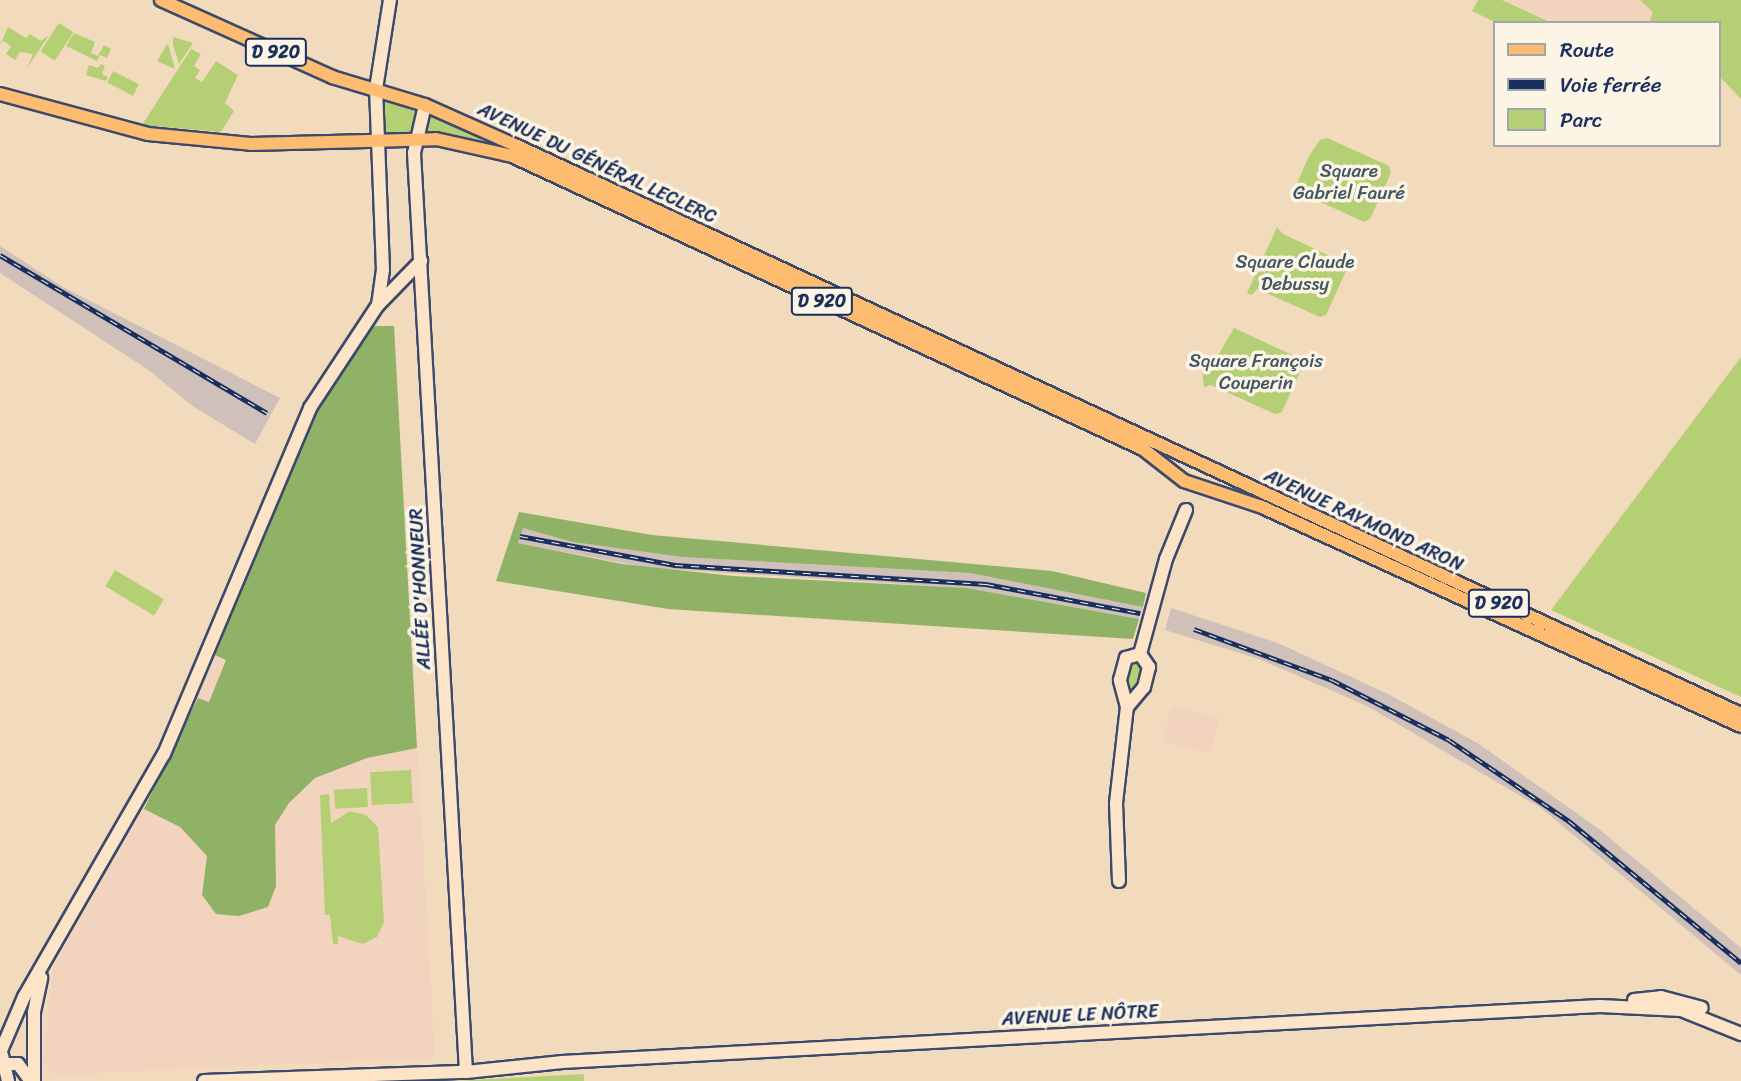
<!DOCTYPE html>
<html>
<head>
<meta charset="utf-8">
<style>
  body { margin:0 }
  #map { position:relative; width:1741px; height:1081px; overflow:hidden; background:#f2dbbc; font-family:Sriracha,sans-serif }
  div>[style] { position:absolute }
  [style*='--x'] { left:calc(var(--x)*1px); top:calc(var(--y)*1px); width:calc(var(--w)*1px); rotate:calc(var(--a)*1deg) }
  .built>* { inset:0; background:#f2d4be; transform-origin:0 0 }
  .industrial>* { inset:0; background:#cfc0ba }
  .green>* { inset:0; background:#b5cf75; transform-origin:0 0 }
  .forest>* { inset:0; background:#90b266 }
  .roads { filter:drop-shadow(2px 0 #3b496c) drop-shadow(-2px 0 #3b496c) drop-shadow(0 2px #3b496c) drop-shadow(0 -2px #3b496c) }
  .secondary>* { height:12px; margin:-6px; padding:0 6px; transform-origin:6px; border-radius:6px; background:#fee4c6 }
  .primary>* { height:12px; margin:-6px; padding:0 6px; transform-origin:6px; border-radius:6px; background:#fdbc70 }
  .rail>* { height:5px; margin-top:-2.5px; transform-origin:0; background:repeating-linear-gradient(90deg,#fcf5e5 0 8px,#1b2f5e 0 16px); box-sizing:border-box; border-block:2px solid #1b2f5e }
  span { translate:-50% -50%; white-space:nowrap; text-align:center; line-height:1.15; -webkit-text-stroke:7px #fcf5e5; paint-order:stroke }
  .shield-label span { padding:2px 5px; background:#fcf5e5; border:2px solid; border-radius:5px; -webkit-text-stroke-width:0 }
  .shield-label { font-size:18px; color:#1b2f5e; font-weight:700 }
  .street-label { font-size:19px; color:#1b2f5e }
  .park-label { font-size:19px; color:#425764 }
  .legend { position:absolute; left:1493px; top:21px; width:228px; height:126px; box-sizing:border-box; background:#fcf5e5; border:2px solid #a2a6af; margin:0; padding:9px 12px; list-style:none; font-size:21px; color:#1b2f5e }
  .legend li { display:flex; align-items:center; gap:14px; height:35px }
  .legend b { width:35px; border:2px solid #a2a6af }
</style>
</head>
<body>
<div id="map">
  <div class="built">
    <i style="clip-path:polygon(1506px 0,1640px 0,1654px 13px,1649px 23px,1555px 23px)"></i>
    <i style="clip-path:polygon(373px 326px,394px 326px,435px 1058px,55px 1075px,42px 1063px,53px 967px,166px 770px,316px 414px)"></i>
    <i style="left:1171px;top:706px;width:50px;height:37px;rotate:13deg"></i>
  </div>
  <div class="industrial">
    <i style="clip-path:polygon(0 246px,63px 287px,280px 398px,255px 444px,194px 407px,147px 369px,0 273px)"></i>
    <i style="clip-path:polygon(523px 527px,573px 542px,682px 557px,970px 573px,1143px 607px,1139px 619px,967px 588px,649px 568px,518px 543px)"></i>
    <i style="clip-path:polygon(1171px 608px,1278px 643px,1390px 695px,1479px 744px,1599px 829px,1741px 948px,1741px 975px,1541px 808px,1367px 706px,1259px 659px,1165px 630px)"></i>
  </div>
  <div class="green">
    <i style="clip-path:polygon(1478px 0,1502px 0,1552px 23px,1497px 23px,1472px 11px)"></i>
    <i style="clip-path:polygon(1640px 0,1741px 0,1741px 99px,1718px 75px,1718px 23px,1649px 23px,1653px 12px)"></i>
    <i style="left:59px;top:23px;width:17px;height:34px;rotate:33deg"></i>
    <i style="clip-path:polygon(8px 27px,26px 38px,30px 34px,41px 41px,49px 35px,27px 68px,33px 54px,20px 52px,15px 60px,6px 54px,11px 46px,3px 41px,0 45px)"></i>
    <i style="clip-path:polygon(74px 33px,95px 42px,91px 53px,98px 56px,104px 45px,111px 49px,107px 58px,100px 55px,97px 61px,66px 46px)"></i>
    <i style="clip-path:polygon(173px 37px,193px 43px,179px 64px,173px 45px)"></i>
    <i style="clip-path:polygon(167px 44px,168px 44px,175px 69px,157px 61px)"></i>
    <i style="clip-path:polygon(191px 49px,201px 54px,194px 66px,200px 70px,195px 78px,202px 82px,216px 61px,238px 75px,225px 103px,234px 111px,221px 132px,142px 125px)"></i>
    <i style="clip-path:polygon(101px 64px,105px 66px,102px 74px,108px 77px,106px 81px,86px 75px,89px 65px,98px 68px)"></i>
    <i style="left:113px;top:71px;width:29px;height:13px;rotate:27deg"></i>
    <i style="clip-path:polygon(387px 101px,417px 112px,412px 132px,386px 133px,382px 106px)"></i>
    <i style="clip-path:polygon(431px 115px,514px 150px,513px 152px,479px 141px,426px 133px)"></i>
    <i style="clip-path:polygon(1327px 138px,1389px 166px,1391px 173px,1370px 219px,1364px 222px,1301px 193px,1296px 199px,1291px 197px,1309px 156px,1320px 140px)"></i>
    <i style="clip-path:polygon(1277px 227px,1283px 234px,1345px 263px,1347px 269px,1326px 315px,1320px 317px,1257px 289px,1252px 295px,1247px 293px)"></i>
    <i style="clip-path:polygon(1234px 328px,1301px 359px,1303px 365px,1282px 412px,1275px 414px,1211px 385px,1204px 387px,1201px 359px,1213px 364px)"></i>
    <i style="clip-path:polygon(1741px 357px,1741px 697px,1551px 610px)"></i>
    <i style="left:115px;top:570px;width:57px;height:19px;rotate:31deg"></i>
    <i style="clip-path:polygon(1132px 658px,1145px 665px,1142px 683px,1134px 690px,1125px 687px,1122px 679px)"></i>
    <i style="left:411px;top:770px;width:33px;height:41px;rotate:87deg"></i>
    <i style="left:367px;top:788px;width:19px;height:33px;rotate:87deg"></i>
    <i style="clip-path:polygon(329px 794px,331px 823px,350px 811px,366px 815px,378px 827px,384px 922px,377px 937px,363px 944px,338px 936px,338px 944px,333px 944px,330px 915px,325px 915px,320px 795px)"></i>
    <i style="clip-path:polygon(584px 1074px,584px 1081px,453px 1081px)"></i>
  </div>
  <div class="forest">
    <i style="clip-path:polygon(373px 326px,394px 326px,417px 748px,367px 758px,315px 778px,289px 803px,275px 825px,276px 886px,268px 907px,239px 916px,216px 914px,202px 895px,207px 856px,180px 827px,144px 809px,198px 698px,209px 702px,226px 660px,215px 655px,316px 414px)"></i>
    <i style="clip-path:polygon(519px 512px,652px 535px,1052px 571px,1146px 593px,1143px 607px,970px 573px,682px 557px,573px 542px,523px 528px,518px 543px,622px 564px,733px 576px,967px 588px,1139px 619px,1133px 639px,668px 609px,496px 581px)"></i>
  </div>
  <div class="roads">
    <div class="secondary">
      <i style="--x:425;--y:105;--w:49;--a:102.9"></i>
      <i style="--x:414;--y:153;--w:920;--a:86.76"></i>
      <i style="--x:378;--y:305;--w:35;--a:-82"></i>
      <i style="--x:383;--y:270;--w:181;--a:-92.2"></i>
      <i style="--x:376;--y:89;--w:90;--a:-81.1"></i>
      <i style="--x:1140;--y:654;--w:98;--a:-74.7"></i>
      <i style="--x:1166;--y:559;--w:53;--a:-67.8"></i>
      <i style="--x:1119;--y:881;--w:78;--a:-92.2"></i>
      <i style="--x:1116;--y:803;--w:97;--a:-83.5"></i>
      <i style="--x:1127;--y:707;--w:28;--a:-105"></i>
      <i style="--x:1120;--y:680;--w:23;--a:-75"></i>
      <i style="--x:1126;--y:658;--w:15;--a:-16"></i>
      <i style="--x:1140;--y:654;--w:16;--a:55"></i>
      <i style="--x:1149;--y:667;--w:21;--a:104"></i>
      <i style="--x:1144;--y:687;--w:26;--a:130"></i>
      <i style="--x:1634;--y:1000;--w:27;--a:-6"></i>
      <i style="--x:1661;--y:997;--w:42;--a:15"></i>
      <i style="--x:0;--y:1053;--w:61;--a:-66.8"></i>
      <i style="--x:24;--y:997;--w:280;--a:-60.1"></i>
      <i style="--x:164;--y:754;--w:376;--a:-67.1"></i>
      <i style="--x:310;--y:408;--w:123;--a:-56.6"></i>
      <i style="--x:378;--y:305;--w:62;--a:-45.7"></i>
      <i style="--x:2;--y:1055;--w:27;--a:77"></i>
      <i style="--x:0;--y:1064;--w:18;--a:0"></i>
      <i style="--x:18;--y:1064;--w:21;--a:53"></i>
      <i style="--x:34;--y:1081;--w:69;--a:-90"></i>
      <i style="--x:34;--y:1012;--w:35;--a:-78"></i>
      <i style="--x:204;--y:1081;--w:262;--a:-2"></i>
      <i style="--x:466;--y:1072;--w:97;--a:-5.9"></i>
      <i style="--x:562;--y:1062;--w:1040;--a:-3.09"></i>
      <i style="--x:1600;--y:1006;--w:81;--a:2.8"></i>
      <i style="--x:1681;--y:1010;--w:65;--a:21.8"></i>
    </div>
    <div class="primary">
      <i style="--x:161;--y:0;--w:188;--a:24.2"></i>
      <i style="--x:332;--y:77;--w:97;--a:16.8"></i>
      <i style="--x:425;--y:105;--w:98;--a:24"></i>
      <i style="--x:515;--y:145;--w:1352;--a:24.9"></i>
      <i style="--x:0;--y:94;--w:153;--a:15.1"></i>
      <i style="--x:148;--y:134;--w:103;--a:5.5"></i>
      <i style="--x:251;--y:144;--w:185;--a:-1.5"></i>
      <i style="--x:436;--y:139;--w:78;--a:12.6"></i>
      <i style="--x:512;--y:156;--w:696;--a:24.91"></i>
      <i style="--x:1143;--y:449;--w:52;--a:38"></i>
      <i style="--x:1184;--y:481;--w:82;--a:18.4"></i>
      <i style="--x:1262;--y:507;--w:527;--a:24.57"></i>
    </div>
  </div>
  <div class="rail">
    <i style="--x:0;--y:255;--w:310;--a:30.6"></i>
    <i style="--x:520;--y:536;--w:158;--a:10.6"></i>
    <i style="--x:675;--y:565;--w:312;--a:3.5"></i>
    <i style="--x:986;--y:584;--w:157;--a:10.7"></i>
    <i style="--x:1194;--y:629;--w:147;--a:20.3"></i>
    <i style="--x:1332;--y:680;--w:131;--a:27.1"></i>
    <i style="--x:1449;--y:740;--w:145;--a:34"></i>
    <i style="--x:1569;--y:821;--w:223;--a:39.5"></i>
  </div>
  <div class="shield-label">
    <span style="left:276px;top:52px">D 920</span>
    <span style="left:822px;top:301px">D 920</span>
    <span style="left:1499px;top:603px">D 920</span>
  </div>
  <div class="street-label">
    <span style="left:597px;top:163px;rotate:25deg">AVENUE DU GÉNÉRAL LECLERC</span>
    <span style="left:1364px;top:520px;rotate:25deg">AVENUE RAYMOND ARON</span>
    <span style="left:420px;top:589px;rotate:-93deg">ALLÉE D'HONNEUR</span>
    <span style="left:1080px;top:1015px;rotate:-3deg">AVENUE LE NÔTRE</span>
  </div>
  <div class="park-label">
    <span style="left:1349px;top:182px">Square<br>Gabriel Fauré</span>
    <span style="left:1295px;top:273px">Square Claude<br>Debussy</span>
    <span style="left:1256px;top:372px">Square François<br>Couperin</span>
  </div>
  <ul class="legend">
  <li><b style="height:9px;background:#fdbc70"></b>Route</li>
  <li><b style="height:9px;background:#1b2f5e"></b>Voie ferrée</li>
  <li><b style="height:19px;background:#b5cf75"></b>Parc</li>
  </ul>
</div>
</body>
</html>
